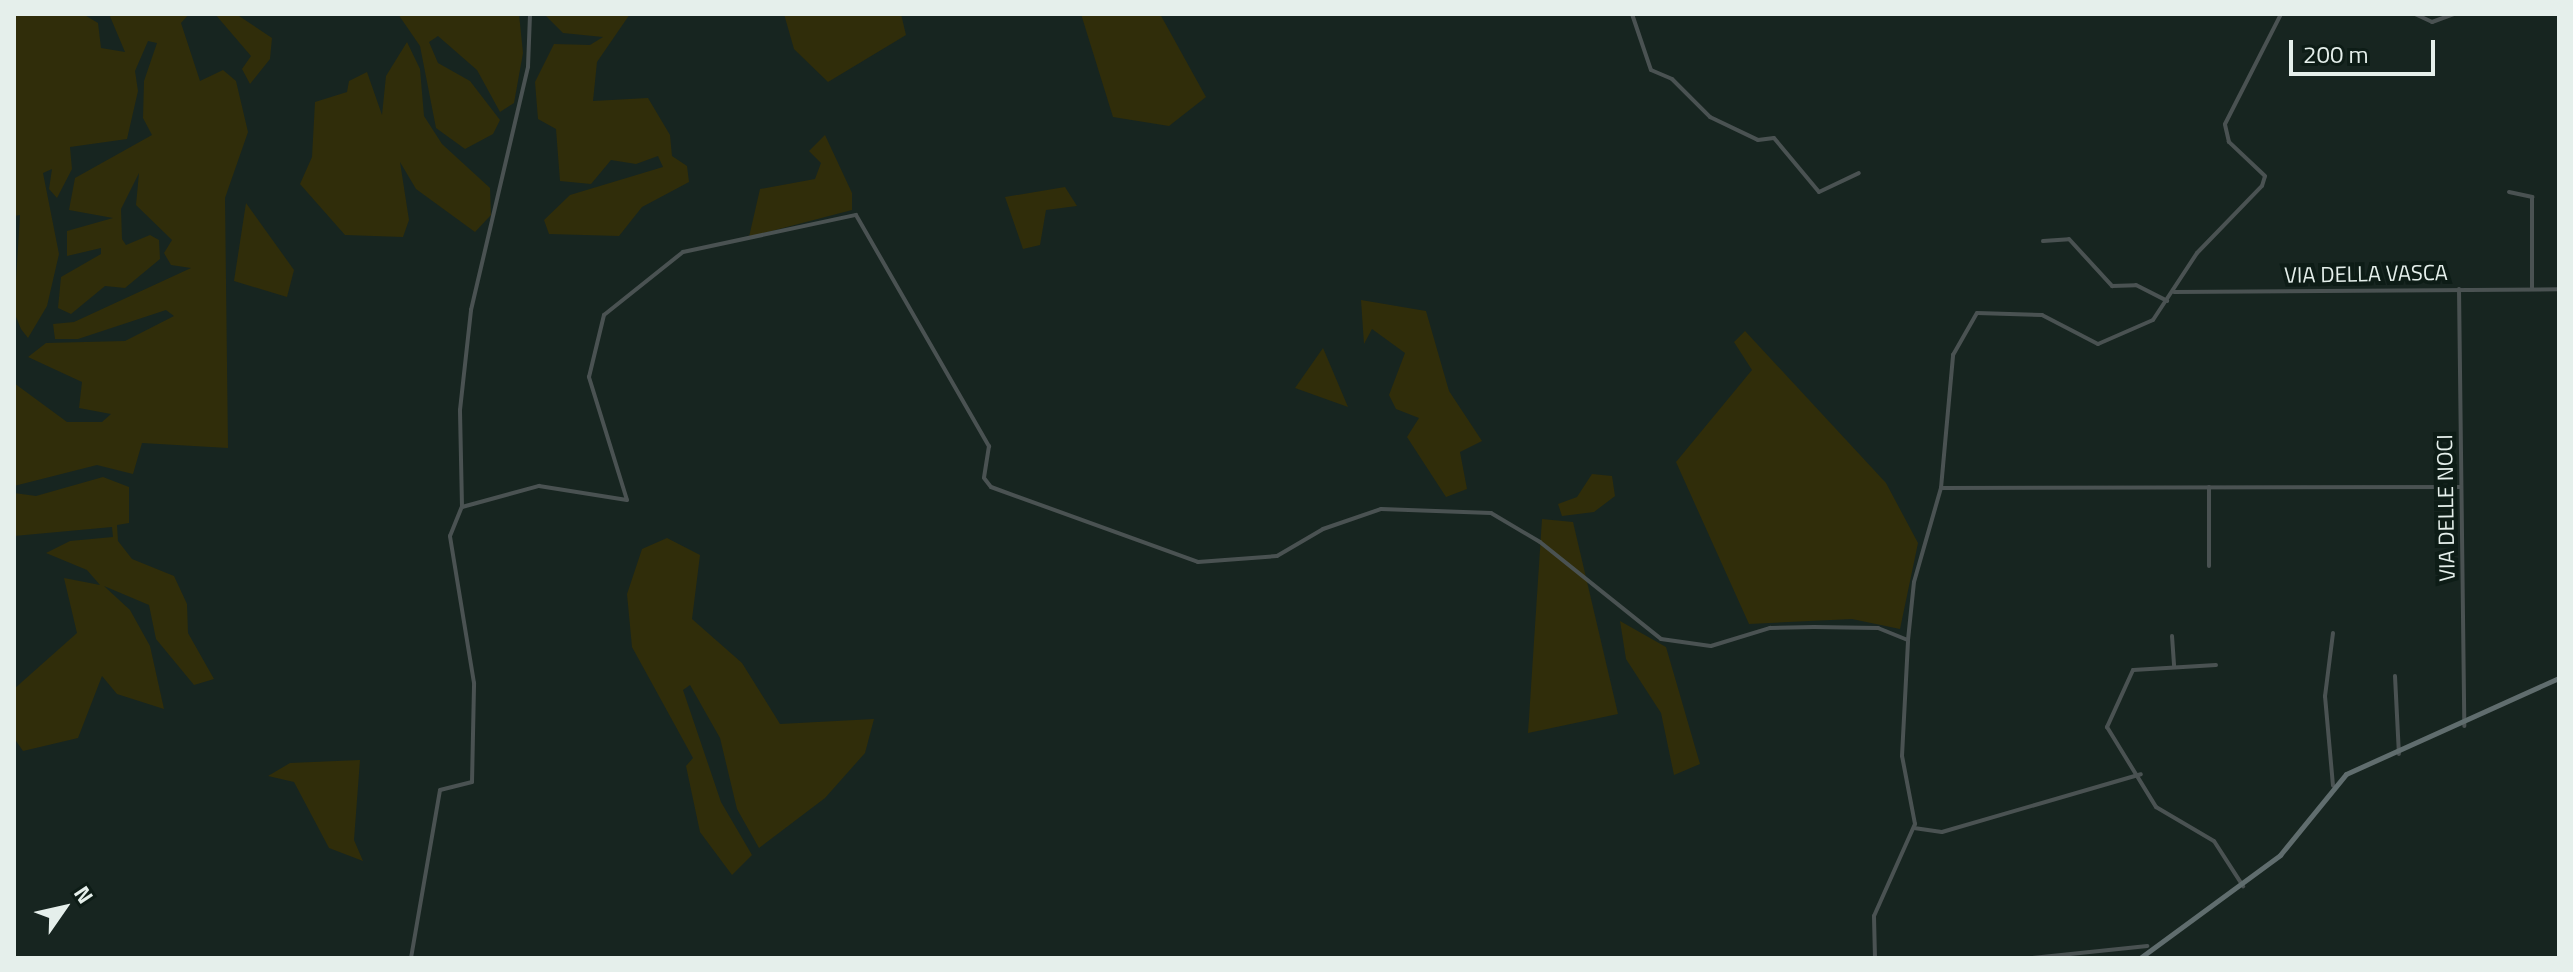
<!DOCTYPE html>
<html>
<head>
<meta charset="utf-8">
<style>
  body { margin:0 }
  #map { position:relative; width:2573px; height:972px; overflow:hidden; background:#172520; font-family:"Titillium Web",sans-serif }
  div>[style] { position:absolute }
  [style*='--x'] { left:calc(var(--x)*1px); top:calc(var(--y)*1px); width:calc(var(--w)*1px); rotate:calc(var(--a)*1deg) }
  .green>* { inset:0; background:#302d0a }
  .street>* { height:4px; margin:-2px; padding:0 2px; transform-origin:2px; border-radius:2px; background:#4a5252 }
  .secondary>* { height:5px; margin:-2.5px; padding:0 2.5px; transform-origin:2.5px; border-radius:2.5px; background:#606d6e }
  span { translate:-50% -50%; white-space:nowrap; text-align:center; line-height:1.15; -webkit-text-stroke:8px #0d1c16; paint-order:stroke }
  .street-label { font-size:22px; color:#e5efeb }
  .frame { position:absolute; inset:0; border:16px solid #e5efeb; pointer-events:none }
  .north { position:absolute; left:24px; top:868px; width:80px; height:80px; -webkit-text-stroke:6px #0d1c16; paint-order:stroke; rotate:56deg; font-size:22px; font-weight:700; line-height:32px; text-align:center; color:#e5efeb }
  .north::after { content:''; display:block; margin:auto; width:28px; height:36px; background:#e5efeb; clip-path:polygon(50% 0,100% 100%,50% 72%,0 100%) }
  .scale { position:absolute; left:2289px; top:40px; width:146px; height:36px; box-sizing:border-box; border:4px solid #e5efeb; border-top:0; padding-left:10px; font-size:24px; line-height:28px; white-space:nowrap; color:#e5efeb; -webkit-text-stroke:6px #0d1c16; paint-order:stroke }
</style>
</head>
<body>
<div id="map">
  <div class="green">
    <i style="clip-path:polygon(14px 14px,83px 14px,98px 23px,101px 48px,125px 52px,109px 14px,189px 14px,181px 23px,200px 81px,223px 70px,236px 81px,248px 132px,225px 198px,228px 448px,142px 443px,133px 474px,97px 465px,14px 486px,14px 383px,67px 422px,102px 422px,111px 414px,79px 408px,82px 382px,28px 357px,46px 343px,125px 341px,174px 316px,166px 310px,78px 339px,55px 339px,53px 324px,74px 322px,191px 268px,171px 265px,164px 253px,172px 240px,136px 205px,139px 173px,121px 209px,122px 239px,126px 245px,150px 235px,159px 240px,160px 259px,125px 288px,105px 286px,71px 314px,58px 308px,61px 277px,101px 254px,101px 248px,67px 256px,67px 231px,113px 218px,69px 210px,75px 178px,152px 135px,143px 118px,144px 81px,157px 43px,148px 41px,135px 71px,138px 91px,127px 139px,70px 147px,72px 169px,57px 198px,49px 189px,52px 169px,43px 173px,59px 254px,47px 306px,28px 338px,21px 329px,14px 312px,20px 215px,14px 216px)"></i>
    <i style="clip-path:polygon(215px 14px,236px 14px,272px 38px,270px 59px,250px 84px,242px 69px,251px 56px)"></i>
    <i style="clip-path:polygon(398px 14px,519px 14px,523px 53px,514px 103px,500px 112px,477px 70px,438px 36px,429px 42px,438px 63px,470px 81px,500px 120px,493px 134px,465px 149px,436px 128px,420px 46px)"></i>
    <i style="clip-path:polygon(544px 14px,696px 14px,630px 14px,597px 62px,593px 101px,648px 98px,670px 135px,672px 156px,687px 166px,689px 182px,642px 207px,619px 236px,549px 234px,544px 220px,570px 195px,663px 167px,658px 156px,636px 164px,611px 160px,591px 184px,560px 181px,556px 129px,538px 119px,535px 82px,554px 44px,590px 45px,603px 37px,563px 33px)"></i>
    <i style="clip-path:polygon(784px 14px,901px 14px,906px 35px,828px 82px,794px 49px)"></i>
    <i style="clip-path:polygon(1081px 14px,1160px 14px,1206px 97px,1169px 126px,1113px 117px)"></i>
    <i style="clip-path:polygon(407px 42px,420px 69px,424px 116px,442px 144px,490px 188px,491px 215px,475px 232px,416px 189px,400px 162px,409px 220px,403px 237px,345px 235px,300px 184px,312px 157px,315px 102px,347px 92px,349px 81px,367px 72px,382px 115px,386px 76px)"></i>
    <i style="clip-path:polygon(825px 135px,852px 193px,852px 210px,749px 237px,760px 189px,815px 179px,821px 163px,809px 151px)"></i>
    <i style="clip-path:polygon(1065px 187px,1077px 206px,1046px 210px,1040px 245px,1023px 249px,1005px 197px)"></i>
    <i style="clip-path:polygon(246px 203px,294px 270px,287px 297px,234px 281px)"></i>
    <i style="clip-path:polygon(1361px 300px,1426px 311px,1449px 391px,1482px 441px,1460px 452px,1467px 489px,1446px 497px,1407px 437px,1419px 418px,1396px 409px,1389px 395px,1405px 353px,1372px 329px,1364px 344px)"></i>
    <i style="clip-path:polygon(1745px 331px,1886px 483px,1918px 543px,1900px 629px,1852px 619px,1749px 624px,1676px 462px,1752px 370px,1734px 342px)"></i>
    <i style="clip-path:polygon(1323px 348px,1348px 407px,1295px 388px)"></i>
    <i style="clip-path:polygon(1592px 474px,1612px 476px,1615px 496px,1594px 512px,1562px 516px,1558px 504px,1577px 497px)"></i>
    <i style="clip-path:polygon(103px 477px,129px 487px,129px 523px,117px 525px,118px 541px,132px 559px,174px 576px,187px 604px,188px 633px,214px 679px,194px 685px,156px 639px,149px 605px,104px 586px,130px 610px,150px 646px,164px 709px,117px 694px,102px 676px,78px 738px,23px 751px,14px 738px,14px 689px,77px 633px,64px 578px,100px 585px,87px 570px,46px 553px,70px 541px,113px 537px,112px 527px,14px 536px,14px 493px,36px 496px)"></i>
    <i style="clip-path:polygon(1542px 519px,1573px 522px,1618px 714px,1528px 733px)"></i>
    <i style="clip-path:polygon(667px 538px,700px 555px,692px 619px,742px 663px,780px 724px,874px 719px,865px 753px,825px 798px,759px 848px,737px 809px,720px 738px,690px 685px,683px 690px,721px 802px,752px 855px,732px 875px,700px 832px,686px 766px,693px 758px,632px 647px,627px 594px,642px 549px)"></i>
    <i style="clip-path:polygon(1620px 621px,1666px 647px,1700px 764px,1674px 775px,1661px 713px,1626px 659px)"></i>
    <i style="clip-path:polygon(360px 760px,354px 840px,363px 861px,329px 848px,294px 782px,268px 776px,290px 763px)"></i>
  </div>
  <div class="street">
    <i style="--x:1632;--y:14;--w:59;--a:71.3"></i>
    <i style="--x:1651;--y:70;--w:23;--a:23"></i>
    <i style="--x:1672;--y:79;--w:54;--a:45"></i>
    <i style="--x:1710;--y:117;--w:53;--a:25.6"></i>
    <i style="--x:1758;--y:140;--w:16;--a:-7"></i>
    <i style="--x:1774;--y:138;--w:70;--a:50.2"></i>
    <i style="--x:1819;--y:192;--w:44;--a:-25.4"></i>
    <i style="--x:2415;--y:14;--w:19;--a:25"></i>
    <i style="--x:2432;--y:22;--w:23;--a:-20"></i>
    <i style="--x:2509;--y:192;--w:24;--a:12"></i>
    <i style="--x:2532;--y:197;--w:92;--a:90"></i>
    <i style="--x:2043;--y:241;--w:26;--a:-4"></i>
    <i style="--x:2069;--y:239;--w:64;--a:47.5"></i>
    <i style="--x:2112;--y:286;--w:24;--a:-2"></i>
    <i style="--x:2136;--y:285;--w:35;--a:27"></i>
    <i style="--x:2459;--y:289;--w:437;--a:89.3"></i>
    <i style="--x:2174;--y:292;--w:385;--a:-0.4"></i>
    <i style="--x:1941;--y:488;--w:520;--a:-0.11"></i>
    <i style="--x:462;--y:507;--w:80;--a:-15.3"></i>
    <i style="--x:539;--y:486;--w:89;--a:9"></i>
    <i style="--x:627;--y:500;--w:129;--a:-107.2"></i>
    <i style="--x:589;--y:377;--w:64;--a:-76.4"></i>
    <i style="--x:604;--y:315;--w:101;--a:-38.6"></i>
    <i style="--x:683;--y:252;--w:177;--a:-12.1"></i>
    <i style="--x:856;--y:215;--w:267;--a:60.1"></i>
    <i style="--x:989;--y:446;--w:32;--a:99"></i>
    <i style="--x:984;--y:478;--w:11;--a:52"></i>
    <i style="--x:991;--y:487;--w:220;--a:19.9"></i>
    <i style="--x:1198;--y:562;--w:79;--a:-4.3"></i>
    <i style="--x:1277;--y:556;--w:53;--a:-30.4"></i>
    <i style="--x:1323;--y:529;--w:61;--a:-19"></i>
    <i style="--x:1381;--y:509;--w:110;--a:2.1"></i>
    <i style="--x:1491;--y:513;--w:57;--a:30.6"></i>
    <i style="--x:1540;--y:542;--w:155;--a:38.7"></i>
    <i style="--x:1661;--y:639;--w:50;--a:8"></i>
    <i style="--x:1711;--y:646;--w:62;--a:-17"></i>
    <i style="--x:1770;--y:628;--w:44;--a:-1.3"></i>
    <i style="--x:1814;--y:627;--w:64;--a:0.9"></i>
    <i style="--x:1878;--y:628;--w:32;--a:22"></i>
    <i style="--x:2209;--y:566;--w:79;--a:-90"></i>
    <i style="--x:2333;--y:633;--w:64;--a:97.2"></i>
    <i style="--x:2325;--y:696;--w:90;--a:84.9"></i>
    <i style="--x:2172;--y:636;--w:30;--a:86"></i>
    <i style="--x:2216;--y:665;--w:83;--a:176.6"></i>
    <i style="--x:2133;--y:670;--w:63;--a:114.5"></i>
    <i style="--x:2107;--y:727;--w:94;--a:58.5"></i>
    <i style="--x:2156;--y:807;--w:67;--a:30.4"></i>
    <i style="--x:2214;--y:841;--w:54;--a:57.2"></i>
    <i style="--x:2395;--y:676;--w:78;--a:87.1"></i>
    <i style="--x:1914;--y:828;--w:28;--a:8"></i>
    <i style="--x:1942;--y:832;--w:207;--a:-16.2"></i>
    <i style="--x:411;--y:958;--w:170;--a:-80.2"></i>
    <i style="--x:440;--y:790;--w:33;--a:-14"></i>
    <i style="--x:472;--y:782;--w:99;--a:-88.8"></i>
    <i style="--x:474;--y:683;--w:149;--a:-99.3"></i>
    <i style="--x:450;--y:536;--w:31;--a:-68"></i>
    <i style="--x:462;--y:507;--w:97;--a:-91.2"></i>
    <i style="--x:460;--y:410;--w:101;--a:-83.7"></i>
    <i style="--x:471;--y:310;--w:250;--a:-76.8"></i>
    <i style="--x:528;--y:67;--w:53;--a:-87.8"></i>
    <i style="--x:1875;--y:958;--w:42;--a:-91.4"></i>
    <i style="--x:1874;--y:916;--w:101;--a:-66"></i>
    <i style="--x:1915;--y:824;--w:69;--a:-100.8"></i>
    <i style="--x:1902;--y:756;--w:116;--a:-87"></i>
    <i style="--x:1908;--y:640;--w:58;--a:-84.1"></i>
    <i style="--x:1914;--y:582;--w:98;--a:-74"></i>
    <i style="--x:1941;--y:488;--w:134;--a:-84.8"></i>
    <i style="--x:1953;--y:355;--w:48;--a:-60.3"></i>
    <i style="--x:1977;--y:313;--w:65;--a:1.8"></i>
    <i style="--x:2042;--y:315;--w:63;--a:27.4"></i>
    <i style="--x:2098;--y:344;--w:60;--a:-23.6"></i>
    <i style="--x:2153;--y:320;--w:80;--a:-56.7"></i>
    <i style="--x:2197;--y:253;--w:93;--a:-45.9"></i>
    <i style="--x:2262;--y:186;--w:10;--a:-73"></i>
    <i style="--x:2265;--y:176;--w:50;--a:-136.6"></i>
    <i style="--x:2229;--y:142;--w:18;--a:-103"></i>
    <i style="--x:2225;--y:124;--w:123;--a:-63"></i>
    <i style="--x:2031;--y:958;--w:117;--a:-5.9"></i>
  </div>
  <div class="secondary">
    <i style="--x:2140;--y:958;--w:174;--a:-36.3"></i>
    <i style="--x:2280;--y:855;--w:104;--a:-50.8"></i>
    <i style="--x:2346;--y:774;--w:234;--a:-24.3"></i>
  </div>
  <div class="street-label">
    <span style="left:2366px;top:274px;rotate:-1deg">VIA DELLA VASCA</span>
    <span style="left:2446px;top:508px;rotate:-91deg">VIA DELLE NOCI</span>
  </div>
  <div class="frame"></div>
  <div class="north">N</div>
  <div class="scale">200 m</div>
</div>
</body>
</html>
